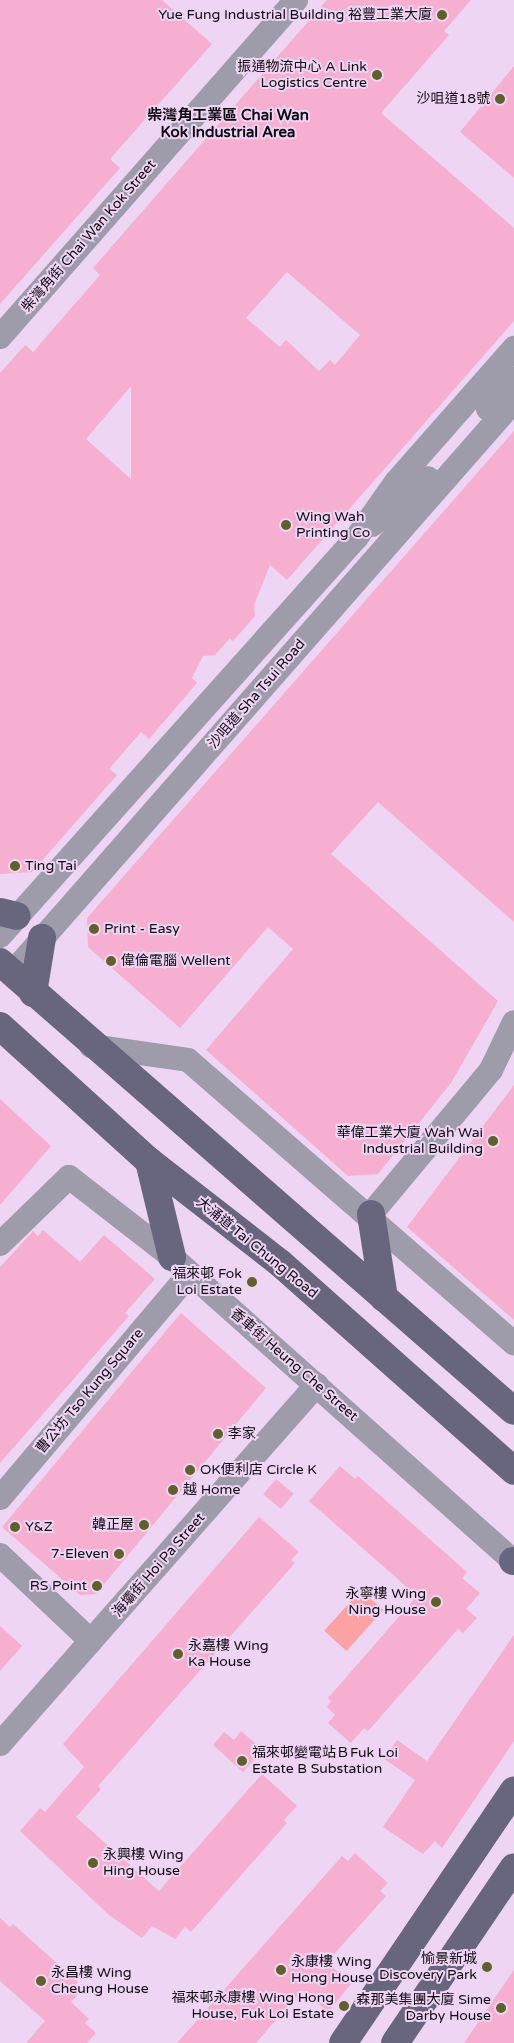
<!DOCTYPE html>
<html>
<head>
<meta charset="utf-8">
<style>
  body { margin:0 }
  #map { position:relative; width:514px; height:2043px; overflow:hidden; background:#eed5f4; font-family:"Varela Round","Noto Sans TC",sans-serif }
  div>[style] { position:absolute }
  [style*='--x'] { left:calc(var(--x)*1px); top:calc(var(--y)*1px); width:calc(var(--w)*1px); rotate:calc(var(--a)*1deg) }
  .green>* { inset:0; background:#fda2a4; transform-origin:0 0 }
  .pier>* { inset:0; background:#eed5f4 }
  .building>* { inset:0; background:#f6aed1; transform-origin:0 0 }
  .minor>* { height:24px; margin:-12px; padding:0 12px; transform-origin:12px; border-radius:12px; background:#9e9cab }
  .major>* { height:28px; margin:-14px; padding:0 14px; transform-origin:14px; border-radius:14px; background:#68657f }
  .dots>* { width:14px; height:14px; translate:-50% -50%; box-sizing:border-box; border:2px solid #eed5f4; border-radius:50% }
  span { translate:-50% -50%; white-space:nowrap; text-align:center; line-height:1.15; -webkit-text-stroke:4px #eed5f4; paint-order:stroke }
  .poi-label { font-size:14px; color:#100812 }
  .right { translate:-100% -50%; text-align:right }
  .left { translate:0 -50%; text-align:left }
  .street-label { font-size:14px; color:#100812 }
  .neighbourhood-label { font-size:15px; color:#100812; font-weight:700 }
</style>
</head>
<body>
<div id="map">
  <div class="green">
    <i style="left:361px;top:1590px;width:30px;height:55px;rotate:42deg"></i>
  </div>
  <div class="pier">
    <i style="clip-path:polygon(0 902px,514px 1367px,514px 1499px,0 1060px)"></i>
  </div>
  <div class="building">
    <i style="clip-path:polygon(0 0,162px 0,212px 44px,110px 159px,120px 168px,0 304px)"></i>
    <i style="clip-path:polygon(evenodd,327px 0,471px 0,444px 31px,449px 35px,381px 113px,514px 228px,514px 321px,287px 580px,270px 565px,254px 605px,255px 616px,233px 641px,230px 638px,215px 655px,203px 656px,192px 678px,197px 683px,149px 739px,141px 732px,109px 769px,117px 775px,32px 872px,0 874px,0 373px,25px 345px,33px 352px,100px 275px,93px 268px,327px 0,287px 272px,360px 335px,335px 365px,330px 360px,319px 371px,286px 340px,280px 347px,246px 318px,287px 272px,327px 0,131px 386px,131px 479px,86px 439px,131px 386px)"></i>
    <i style="clip-path:polygon(514px 66px,514px 178px,460px 132px)"></i>
    <i style="clip-path:polygon(514px 431px,514px 922px,378px 802px,331px 854px,498px 1001px,451px 1083px,378px 1174px,348px 1176px,206px 1050px,293px 949px,268px 927px,180px 1028px,88px 947px,87px 918px)"></i>
    <i style="clip-path:polygon(514px 1085px,514px 1320px,407px 1227px)"></i>
    <i style="clip-path:polygon(0 1099px,51px 1146px,0 1205px)"></i>
    <i style="clip-path:polygon(43px 1230px,80px 1262px,104px 1235px,155px 1279px,125px 1313px,129px 1316px,0 1463px,0 1267px,33px 1231px,38px 1236px)"></i>
    <i style="clip-path:polygon(181px 1313px,266px 1388px,96px 1594px,80px 1595px,2px 1527px)"></i>
    <i style="clip-path:polygon(340px 1466px,355px 1479px,358px 1476px,467px 1572px,462px 1578px,480px 1593px,466px 1609px,477px 1618px,463px 1633px,458px 1629px,368px 1731px,364px 1728px,351px 1743px,328px 1723px,335px 1715px,327px 1707px,331px 1701px,328px 1698px,417px 1596px,309px 1501px)"></i>
    <i style="left:276px;top:1479px;width:23px;height:20px;rotate:40deg"></i>
    <i style="clip-path:polygon(259px 1517px,299px 1552px,291px 1560px,295px 1563px,98px 1786px,101px 1789px,76px 1817px,159px 1891px,262px 1774px,297px 1806px,284px 1820px,287px 1823px,191px 1932px,185px 1927px,175px 1939px,152px 1926px,142px 1938px,109px 1915px,20px 1831px,40px 1808px,45px 1812px,84px 1767px,63px 1744px)"></i>
    <i style="clip-path:polygon(0 1626px,22px 1646px,0 1671px)"></i>
    <i style="clip-path:polygon(514px 1635px,514px 1741px,442px 1848px,435px 1841px,423px 1854px,383px 1827px,415px 1780px,384px 1759px,397px 1740px,427px 1761px)"></i>
    <i style="clip-path:polygon(241px 1731px,263px 1750px,243px 1772px,213px 1745px,224px 1732px,234px 1740px)"></i>
    <i style="clip-path:polygon(355px 1853px,388px 1883px,380px 1891px,386px 1896px,327px 1962px,351px 1984px,328px 2012px,302px 1990px,256px 2043px,177px 2043px,342px 1856px,348px 1861px)"></i>
    <i style="clip-path:polygon(0 1918px,10px 1927px,13px 1924px,78px 1982px,75px 1985px,81px 1991px,71px 2002px,89px 2019px,85px 2023px,96px 2033px,87px 2043px,26px 2043px,45px 2021px,0 1981px)"></i>
    <i style="clip-path:polygon(514px 1970px,514px 2043px,464px 2043px)"></i>
  </div>
  <div class="minor">
    <i style="--x:0;--y:337;--w:449;--a:-48.7"></i>
    <i style="--x:488;--y:409;--w:40;--a:-49"></i>
    <i style="--x:372;--y:525;--w:49;--a:-35.9"></i>
    <i style="--x:412;--y:496;--w:24;--a:-48"></i>
    <i style="--x:0;--y:936;--w:535;--a:-48.18"></i>
    <i style="--x:357;--y:537;--w:67;--a:-54.7"></i>
    <i style="--x:396;--y:482;--w:179;--a:-48.6"></i>
    <i style="--x:13;--y:972;--w:760;--a:-48.74"></i>
    <i style="--x:91;--y:1046;--w:98;--a:8.2"></i>
    <i style="--x:188;--y:1060;--w:432;--a:41"></i>
    <i style="--x:371;--y:1214;--w:187;--a:-50.2"></i>
    <i style="--x:491;--y:1070;--w:53;--a:-64.4"></i>
    <i style="--x:0;--y:1244;--w:96;--a:-44.2"></i>
    <i style="--x:69;--y:1177;--w:130;--a:37.8"></i>
    <i style="--x:172;--y:1257;--w:457;--a:41.7"></i>
    <i style="--x:0;--y:1498;--w:279;--a:-49.8"></i>
    <i style="--x:0;--y:1555;--w:125;--a:43.4"></i>
    <i style="--x:0;--y:1744;--w:479;--a:-48.6"></i>
  </div>
  <div class="major">
    <i style="--x:0;--y:912;--w:17;--a:13"></i>
    <i style="--x:0;--y:962;--w:682;--a:41.14"></i>
    <i style="--x:33;--y:993;--w:56;--a:-80.7"></i>
    <i style="--x:0;--y:1026;--w:201;--a:42.2"></i>
    <i style="--x:149;--y:1161;--w:166;--a:37.9"></i>
    <i style="--x:280;--y:1263;--w:313;--a:41.6"></i>
    <i style="--x:149;--y:1161;--w:99;--a:76.5"></i>
    <i style="--x:371;--y:1214;--w:85;--a:81.2"></i>
    <i style="--x:513;--y:1561;--w:1;--a:0"></i>
    <i style="--x:343;--y:2043;--w:305;--a:-55.9"></i>
    <i style="--x:395;--y:2043;--w:212;--a:-55.9"></i>
  </div>
  <div class="dots">
    <i style="left:442px;top:15px;background:#615f2c"></i>
    <i style="left:377px;top:75px;background:#615f2c"></i>
    <i style="left:500px;top:99px;background:#615f2c"></i>
    <i style="left:286px;top:525px;background:#615f2c"></i>
    <i style="left:15px;top:866px;background:#615f2c"></i>
    <i style="left:94px;top:929px;background:#615f2c"></i>
    <i style="left:111px;top:961px;background:#615f2c"></i>
    <i style="left:493px;top:1141px;background:#615f2c"></i>
    <i style="left:252px;top:1282px;background:#615f2c"></i>
    <i style="left:218px;top:1434px;background:#615f2c"></i>
    <i style="left:190px;top:1470px;background:#615f2c"></i>
    <i style="left:173px;top:1490px;background:#615f2c"></i>
    <i style="left:144px;top:1525px;background:#615f2c"></i>
    <i style="left:15px;top:1527px;background:#615f2c"></i>
    <i style="left:119px;top:1554px;background:#615f2c"></i>
    <i style="left:97px;top:1586px;background:#615f2c"></i>
    <i style="left:436px;top:1602px;background:#615f2c"></i>
    <i style="left:178px;top:1654px;background:#615f2c"></i>
    <i style="left:242px;top:1761px;background:#615f2c"></i>
    <i style="left:93px;top:1863px;background:#615f2c"></i>
    <i style="left:487px;top:1967px;background:#615f2c"></i>
    <i style="left:281px;top:1970px;background:#615f2c"></i>
    <i style="left:41px;top:1981px;background:#615f2c"></i>
    <i style="left:344px;top:2006px;background:#615f2c"></i>
    <i style="left:501px;top:2008px;background:#615f2c"></i>
  </div>
  <div class="poi-label">
    <span class="right" style="left:432px;top:15px">Yue Fung Industrial Building 裕豐工業大廈</span>
    <span class="right" style="left:367px;top:75px">振通物流中心 A Link<br>Logistics Centre</span>
    <span class="right" style="left:490px;top:99px">沙咀道18號</span>
    <span class="left" style="left:296px;top:525px">Wing Wah<br>Printing Co</span>
    <span class="left" style="left:25px;top:866px">Ting Tai</span>
    <span class="left" style="left:104px;top:929px">Print - Easy</span>
    <span class="left" style="left:121px;top:961px">偉倫電腦 Wellent</span>
    <span class="right" style="left:483px;top:1141px">華偉工業大廈 Wah Wai<br>Industrial Building</span>
    <span class="right" style="left:242px;top:1282px">福來邨 Fok<br>Loi Estate</span>
    <span class="left" style="left:228px;top:1434px">李家</span>
    <span class="left" style="left:200px;top:1470px">OK便利店 Circle K</span>
    <span class="left" style="left:183px;top:1490px">越 Home</span>
    <span class="right" style="left:134px;top:1525px">韓正屋</span>
    <span class="left" style="left:25px;top:1527px">Y&amp;Z</span>
    <span class="right" style="left:109px;top:1554px">7-Eleven</span>
    <span class="right" style="left:87px;top:1586px">RS Point</span>
    <span class="right" style="left:426px;top:1602px">永寧樓 Wing<br>Ning House</span>
    <span class="left" style="left:188px;top:1654px">永嘉樓 Wing<br>Ka House</span>
    <span class="left" style="left:252px;top:1761px">福來邨變電站ＢFuk Loi<br>Estate B Substation</span>
    <span class="left" style="left:103px;top:1863px">永興樓 Wing<br>Hing House</span>
    <span class="right" style="left:477px;top:1967px">愉景新城<br>Discovery Park</span>
    <span class="left" style="left:291px;top:1970px">永康樓 Wing<br>Hong House</span>
    <span class="left" style="left:51px;top:1981px">永昌樓 Wing<br>Cheung House</span>
    <span class="right" style="left:334px;top:2006px">福來邨永康樓 Wing Hong<br>House, Fuk Loi Estate</span>
    <span class="right" style="left:491px;top:2008px">森那美集團大廈 Sime<br>Darby House</span>
  </div>
  <div class="street-label">
    <span style="left:89px;top:236px;rotate:-49deg">柴灣角街 Chai Wan Kok Street</span>
    <span style="left:257px;top:694px;rotate:-49deg">沙咀道 Sha Tsui Road</span>
    <span style="left:257px;top:1248px;rotate:39deg">大涌道 Tai Chung Road</span>
    <span style="left:294px;top:1365px;rotate:41deg">香車街 Heung Che Street</span>
    <span style="left:90px;top:1391px;rotate:-50deg">曹公坊 Tso Kung Square</span>
    <span style="left:159px;top:1565px;rotate:-49deg">海壩街 Hoi Pa Street</span>
  </div>
  <div class="neighbourhood-label">
    <span style="left:228px;top:124px">柴灣角工業區 Chai Wan<br>Kok Industrial Area</span>
  </div>
</div>
</body>
</html>
